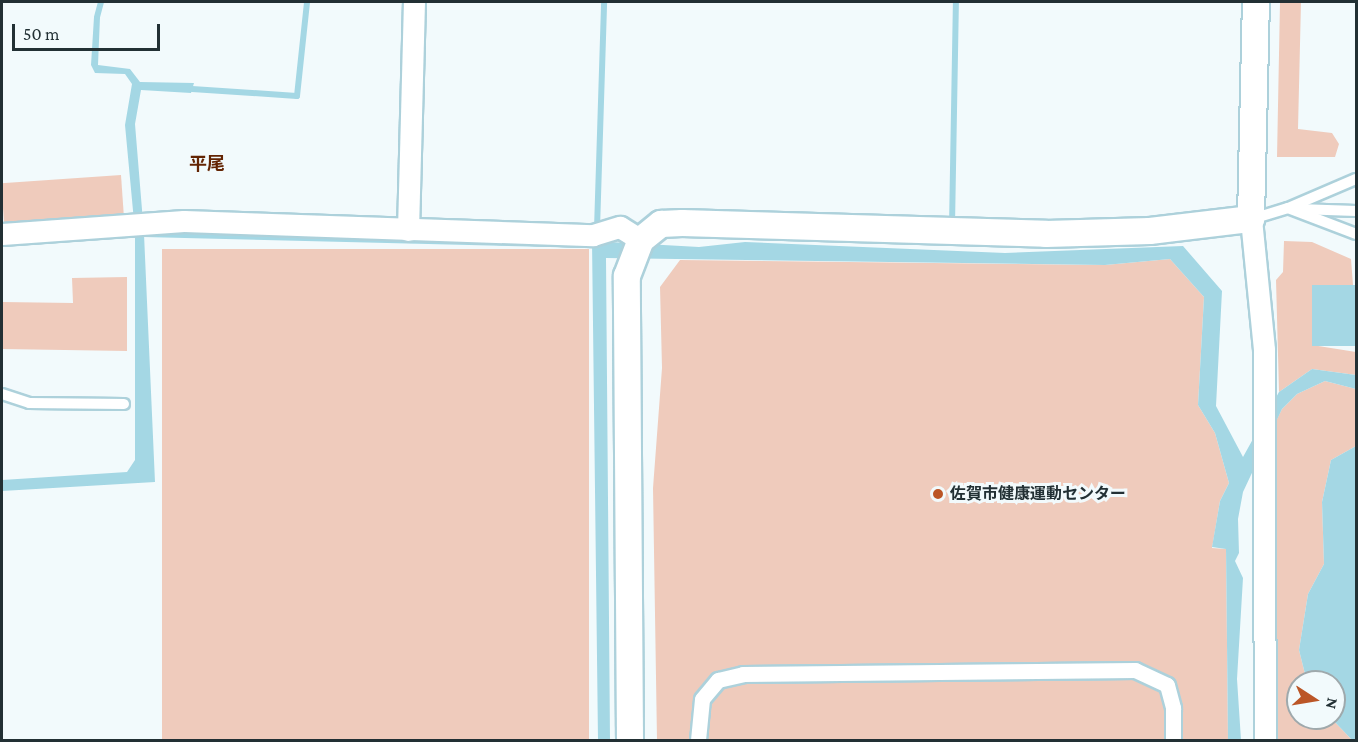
<!DOCTYPE html>
<html>
<head>
<meta charset="utf-8">
<style>
  body { margin:0 }
  #map { position:relative; width:1358px; height:742px; overflow:hidden; background:#f2fafc; font-family:"Crimson Pro","Noto Sans JP",serif }
  div>[style] { position:absolute }
  [style*='--x'] { left:calc(var(--x)*1px); top:calc(var(--y)*1px); width:calc(var(--w)*1px); rotate:calc(var(--a)*1deg) }
  .green>* { inset:0; background:#efcbbc; transform-origin:0 0 }
  .water>* { inset:0; background:#a4d7e4; transform-origin:0 0 }
  .stream>* { height:6px; margin:-3px; padding:0 3px; transform-origin:3px; border-radius:3px; background:#a4d7e4 }
  .roads { filter:drop-shadow(2px 0 #add1db) drop-shadow(-2px 0 #add1db) drop-shadow(0 2px #add1db) drop-shadow(0 -2px #add1db) }
  .service>* { height:10px; margin:-5px; padding:0 5px; transform-origin:5px; border-radius:5px; background:#fff }
  .pedestrian>* { height:15px; margin:-7.5px; padding:0 7.5px; transform-origin:7.5px; border-radius:7.5px; background:#fff }
  .minor>* { height:21px; margin:-10.5px; padding:0 10.5px; transform-origin:10.5px; border-radius:10.5px; background:#fff }
  .tertiary>* { height:26px; margin:-13px; padding:0 13px; transform-origin:13px; border-radius:13px; background:#fff }
  .dots>* { width:16px; height:16px; translate:-50% -50%; box-sizing:border-box; border:3px solid #f2fafc; border-radius:50% }
  span { translate:-50% -50%; white-space:nowrap; text-align:center; line-height:1.15; -webkit-text-stroke:6px #f2fafc; paint-order:stroke }
  .poi-label { font-size:16px; color:#223034; font-weight:700 }
  .left { translate:0 -50%; text-align:left }
  .neighbourhood-label { font-size:18px; color:#632403; font-weight:700 }
  .frame { position:absolute; inset:0; border:3px solid #223034; pointer-events:none }
  .north { position:absolute; left:1286px; top:670px; width:60px; height:60px; box-sizing:border-box; background:#f2fafc; border:2px solid #9fa9ac; border-radius:50%; rotate:102deg; font-size:16px; font-weight:700; line-height:24px; text-align:center; color:#223034 }
  .north::after { content:''; display:block; margin:auto; width:21px; height:27px; background:#bb5627; clip-path:polygon(50% 0,100% 100%,50% 72%,0 100%) }
  .scale { position:absolute; left:12px; top:24px; width:148px; height:27px; box-sizing:border-box; border:3px solid #223034; border-top:0; padding-left:8px; font-size:18px; line-height:21px; white-space:nowrap; color:#223034; -webkit-text-stroke:4px #f2fafc; paint-order:stroke }
</style>
</head>
<body>
<div id="map">
  <div class="green">
    <i style="clip-path:polygon(1280px 2px,1301px 2px,1298px 129px,1332px 133px,1339px 144px,1335px 157px,1277px 157px)"></i>
    <i style="left:121px;top:175px;width:44px;height:120px;rotate:86deg"></i>
    <i style="clip-path:polygon(1284px 241px,1312px 242px,1351px 259px,1353px 285px,1312px 285px,1312px 345px,1356px 352px,1356px 375px,1312px 369px,1279px 392px,1276px 280px,1283px 272px)"></i>
    <i style="left:589px;top:249px;width:491px;height:427px;rotate:90deg"></i>
    <i style="clip-path:polygon(1170px 259px,1204px 297px,1198px 405px,1215px 433px,1229px 483px,1220px 501px,1212px 548px,1226px 549px,1228px 740px,657px 740px,653px 488px,662px 368px,660px 287px,680px 260px,1105px 265px)"></i>
    <i style="clip-path:polygon(127px 277px,127px 351px,2px 349px,2px 302px,73px 303px,72px 278px)"></i>
    <i style="clip-path:polygon(1325px 381px,1356px 389px,1356px 446px,1331px 460px,1322px 502px,1324px 564px,1308px 594px,1299px 650px,1307px 682px,1298px 682px,1298px 718px,1309px 718px,1310px 724px,1332px 719px,1352px 740px,1276px 740px,1274px 425px,1282px 409px,1297px 394px)"></i>
  </div>
  <div class="water">
    <i style="clip-path:polygon(94px 17px,100px 17px,98px 65px,130px 69px,140px 82px,194px 83px,191px 93px,141px 90px,135px 124px,144px 234px,155px 482px,2px 491px,2px 480px,127px 472px,135px 460px,135px 232px,125px 125px,132px 84px,125px 74px,95px 73px,91px 65px)"></i>
    <i style="clip-path:polygon(592px 241px,699px 247px,745px 242px,1005px 253px,1183px 246px,1222px 291px,1216px 406px,1243px 457px,1279px 392px,1312px 369px,1356px 375px,1356px 389px,1325px 381px,1297px 394px,1282px 409px,1243px 492px,1238px 519px,1239px 553px,1235px 561px,1243px 578px,1237px 679px,1241px 740px,1228px 740px,1226px 549px,1212px 547px,1220px 501px,1229px 483px,1215px 433px,1198px 405px,1204px 297px,1170px 259px,1105px 265px,606px 258px,610px 740px,598px 740px)"></i>
    <i style="left:1312px;top:285px;width:44px;height:61px"></i>
    <i style="clip-path:polygon(1356px 446px,1356px 740px,1352px 740px,1332px 719px,1309px 724px,1309px 718px,1334px 718px,1334px 682px,1307px 682px,1299px 650px,1308px 594px,1324px 564px,1322px 502px,1331px 460px)"></i>
  </div>
  <div class="stream">
    <i style="--x:97;--y:17;--w:16;--a:-75"></i>
    <i style="--x:192;--y:89;--w:105;--a:3.8"></i>
    <i style="--x:297;--y:96;--w:95;--a:-83.9"></i>
    <i style="--x:952;--y:226;--w:224;--a:-89"></i>
    <i style="--x:597;--y:229;--w:227;--a:-88.2"></i>
    <i style="--x:144;--y:234;--w:447;--a:1.4"></i>
  </div>
  <div class="roads">
    <div class="service">
      <i style="--x:1288;--y:208;--w:73;--a:20.9"></i>
      <i style="--x:1298;--y:209;--w:58;--a:2"></i>
      <i style="--x:1252;--y:219;--w:38;--a:-17"></i>
      <i style="--x:1288;--y:208;--w:74;--a:-23.1"></i>
      <i style="--x:2;--y:394;--w:28;--a:18"></i>
      <i style="--x:29;--y:403;--w:95;--a:0.6"></i>
    </div>
    <div class="pedestrian">
      <i style="--x:698;--y:740;--w:41;--a:-84.4"></i>
      <i style="--x:702;--y:699;--w:25;--a:-50"></i>
      <i style="--x:718;--y:680;--w:26;--a:-13"></i>
      <i style="--x:743;--y:674;--w:392;--a:-0.6"></i>
      <i style="--x:1135;--y:670;--w:35;--a:25"></i>
      <i style="--x:1167;--y:685;--w:24;--a:75"></i>
      <i style="--x:1173;--y:708;--w:32;--a:90"></i>
    </div>
    <div class="minor">
      <i style="--x:1251;--y:219;--w:132;--a:84.3"></i>
      <i style="--x:1264;--y:350;--w:390;--a:89.9"></i>
      <i style="--x:408;--y:230;--w:228;--a:-88.5"></i>
      <i style="--x:2;--y:234;--w:182;--a:-4.1"></i>
      <i style="--x:184;--y:221;--w:409;--a:2"></i>
      <i style="--x:593;--y:235;--w:28;--a:-17"></i>
      <i style="--x:620;--y:227;--w:25;--a:32"></i>
    </div>
    <div class="tertiary">
      <i style="--x:630;--y:740;--w:464;--a:-90.4"></i>
      <i style="--x:627;--y:276;--w:39;--a:-69"></i>
      <i style="--x:641;--y:240;--w:26;--a:-39"></i>
      <i style="--x:661;--y:224;--w:21;--a:-3"></i>
      <i style="--x:682;--y:223;--w:364;--a:1.7"></i>
      <i style="--x:1046;--y:234;--w:104;--a:-1.7"></i>
      <i style="--x:1150;--y:231;--w:102;--a:-6.8"></i>
      <i style="--x:1251;--y:219;--w:217;--a:-88.7"></i>
    </div>
  </div>
  <div class="dots">
    <i style="left:938px;top:494px;background:#bb5627"></i>
  </div>
  <div class="poi-label">
    <span class="left" style="left:950px;top:494px">佐賀市健康運動センター</span>
  </div>
  <div class="neighbourhood-label">
    <span style="left:207px;top:164px">平尾</span>
  </div>
  <div class="frame"></div>
  <div class="north">N</div>
  <div class="scale">50 m</div>
</div>
</body>
</html>
